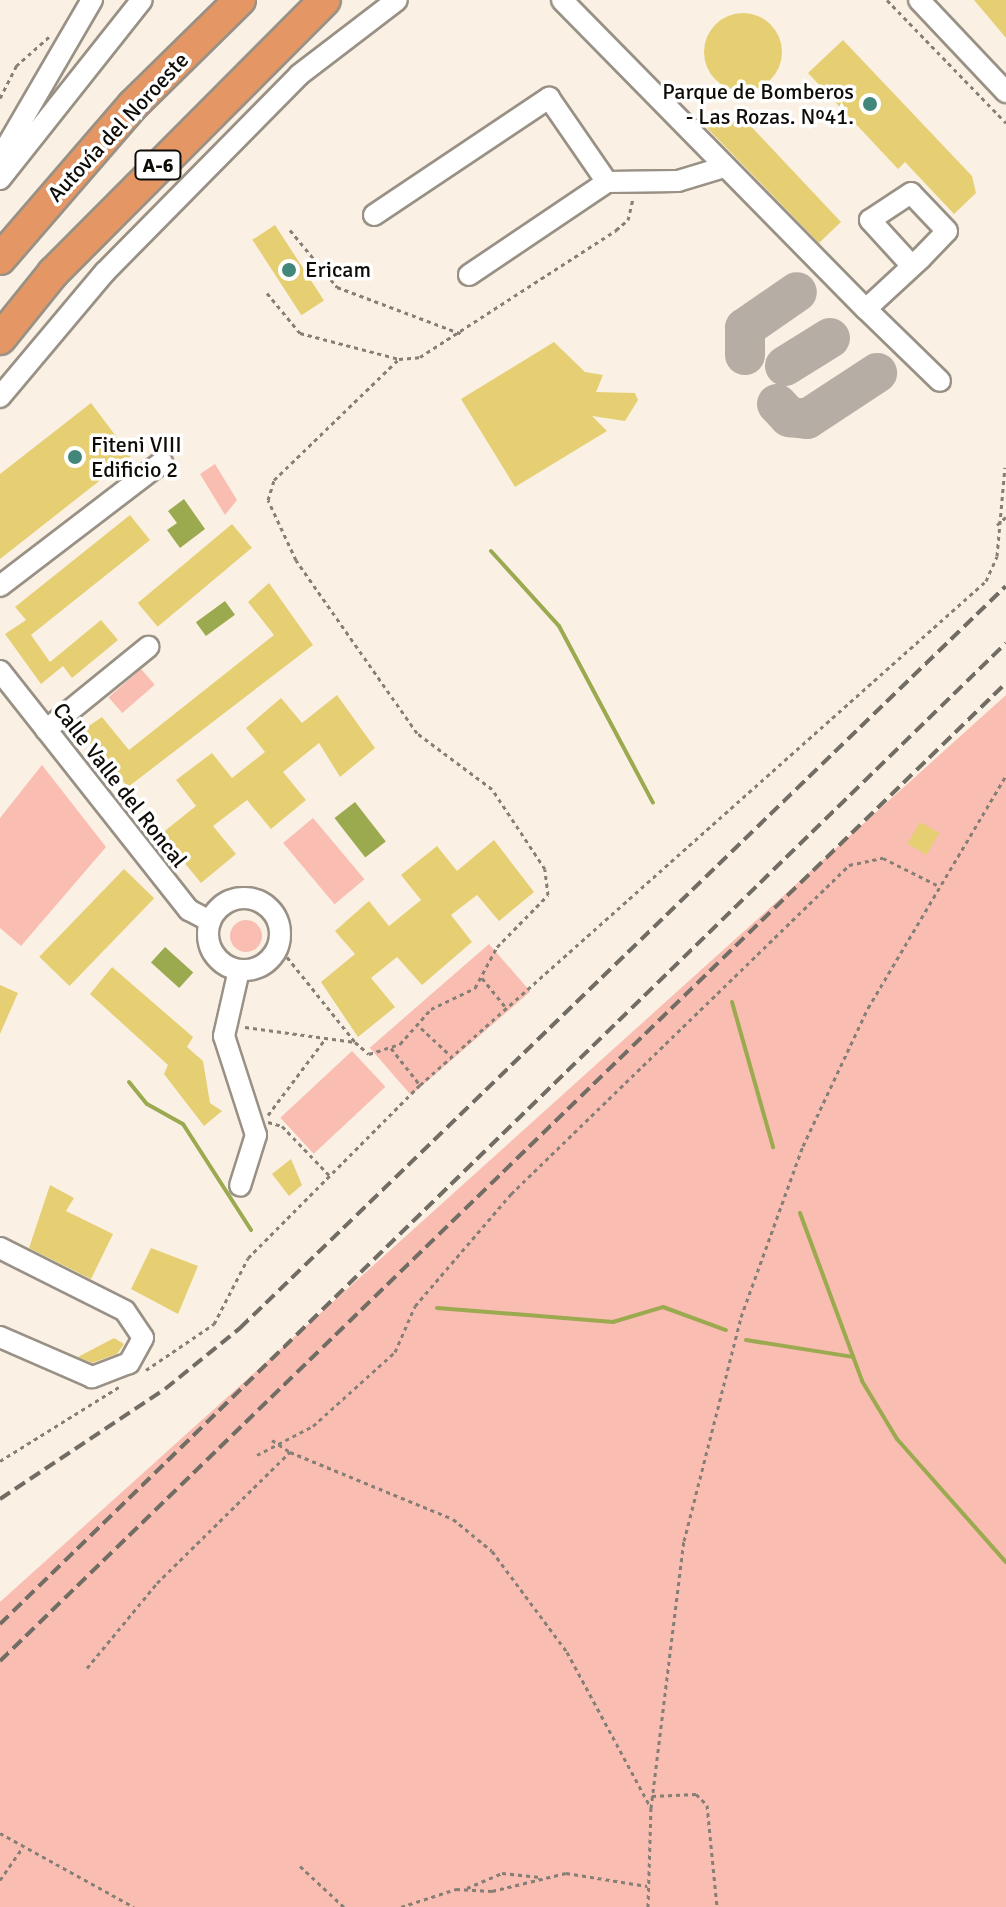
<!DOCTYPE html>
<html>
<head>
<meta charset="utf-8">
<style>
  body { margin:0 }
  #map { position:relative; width:1006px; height:1907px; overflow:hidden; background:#faf1e4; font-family:Signika,sans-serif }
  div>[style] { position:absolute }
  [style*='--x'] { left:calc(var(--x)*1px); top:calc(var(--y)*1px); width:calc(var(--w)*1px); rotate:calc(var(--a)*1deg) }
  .green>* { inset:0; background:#f9bdb1; transform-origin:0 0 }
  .round { border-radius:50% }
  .water>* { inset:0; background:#9ba94f; transform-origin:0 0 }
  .stream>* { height:4px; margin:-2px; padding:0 2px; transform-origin:2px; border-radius:2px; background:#9ba94f }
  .taxiway>* { height:40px; margin:-20px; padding:0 20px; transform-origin:20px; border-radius:20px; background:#b6aea4 }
  .building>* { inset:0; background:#e6cf73; transform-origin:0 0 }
  .path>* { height:3px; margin-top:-1.5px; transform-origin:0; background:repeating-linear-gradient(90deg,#857f76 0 4px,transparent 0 8px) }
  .roads { filter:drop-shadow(2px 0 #999185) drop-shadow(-2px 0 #999185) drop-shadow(0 2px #999185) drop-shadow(0 -2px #999185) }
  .minor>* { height:20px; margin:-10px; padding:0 10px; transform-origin:10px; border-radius:10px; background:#fff }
  .minor>.ring { margin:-10px; padding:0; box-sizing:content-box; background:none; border:20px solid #fff; border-radius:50% }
  .highway>* { height:30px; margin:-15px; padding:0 15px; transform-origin:15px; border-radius:15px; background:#e49765 }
  .rail>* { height:4px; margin-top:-2px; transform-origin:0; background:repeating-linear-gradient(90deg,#716c64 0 12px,transparent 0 18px) }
  .dots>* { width:22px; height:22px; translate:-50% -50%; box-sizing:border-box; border:4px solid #fff; border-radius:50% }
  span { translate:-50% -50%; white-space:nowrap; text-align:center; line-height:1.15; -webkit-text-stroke:7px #fff; paint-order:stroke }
  .shield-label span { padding:2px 6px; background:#fff; border:2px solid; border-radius:6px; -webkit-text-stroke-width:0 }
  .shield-label { font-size:20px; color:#0f0c08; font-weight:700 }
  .poi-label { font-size:22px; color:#0f0c08 }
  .right { translate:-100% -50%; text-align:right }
  .left { translate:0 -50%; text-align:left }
  .street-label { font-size:22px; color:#0f0c08 }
</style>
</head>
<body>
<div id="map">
  <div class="green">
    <i style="clip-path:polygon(215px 464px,237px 500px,225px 515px,200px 474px)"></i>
    <i style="left:141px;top:669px;width:21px;height:43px;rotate:49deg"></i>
    <i style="clip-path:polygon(1006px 695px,1006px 1907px,0 1907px,0 1602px)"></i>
    <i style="clip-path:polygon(42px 765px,106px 847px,21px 946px,0 928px,0 818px)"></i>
    <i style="left:313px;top:818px;width:80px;height:39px;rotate:50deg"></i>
    <i class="round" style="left:230px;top:920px;width:32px;height:32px"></i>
    <i style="left:489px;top:944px;width:63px;height:158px;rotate:49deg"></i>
    <i style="left:352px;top:1051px;width:49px;height:98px;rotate:47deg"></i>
  </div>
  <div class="water">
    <i style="clip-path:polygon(184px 499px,205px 529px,180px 548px,167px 530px,177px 523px,168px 511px)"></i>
    <i style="left:225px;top:601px;width:17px;height:36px;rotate:54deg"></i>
    <i style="left:355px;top:802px;width:50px;height:26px;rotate:52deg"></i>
    <i style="left:165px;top:947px;width:38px;height:21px;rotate:42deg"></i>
  </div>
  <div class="stream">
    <i style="--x:491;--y:551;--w:101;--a:47.8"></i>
    <i style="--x:559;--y:626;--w:200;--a:62"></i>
    <i style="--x:732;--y:1002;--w:151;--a:74.2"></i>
    <i style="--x:129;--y:1082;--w:28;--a:51"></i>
    <i style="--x:147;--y:1104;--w:41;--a:29.1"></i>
    <i style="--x:183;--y:1124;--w:126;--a:57.3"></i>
    <i style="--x:800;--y:1213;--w:179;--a:69.7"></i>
    <i style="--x:862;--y:1381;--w:68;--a:58.9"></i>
    <i style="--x:897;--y:1439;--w:164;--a:48.5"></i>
    <i style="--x:437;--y:1308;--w:177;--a:4.5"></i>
    <i style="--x:613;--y:1322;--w:52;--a:-16.7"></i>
    <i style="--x:663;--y:1307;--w:67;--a:20.1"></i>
    <i style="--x:746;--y:1340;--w:108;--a:9"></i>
  </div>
  <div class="taxiway">
    <i style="--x:745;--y:355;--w:27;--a:-90"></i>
    <i style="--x:745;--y:328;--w:63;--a:-34.7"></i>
    <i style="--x:785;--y:366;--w:53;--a:-31.9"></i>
    <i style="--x:777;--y:404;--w:18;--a:47"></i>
    <i style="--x:789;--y:417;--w:18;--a:6"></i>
    <i style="--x:807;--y:419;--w:84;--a:-33.3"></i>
  </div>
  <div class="building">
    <i style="clip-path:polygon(974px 0,1006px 0,1006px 38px)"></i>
    <i class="round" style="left:704px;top:13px;width:78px;height:78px"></i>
    <i style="clip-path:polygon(843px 40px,972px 176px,976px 193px,954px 214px,905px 162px,898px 169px,808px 73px)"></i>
    <i style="clip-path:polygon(745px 120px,841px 222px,819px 243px,706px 127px)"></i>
    <i style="left:275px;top:225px;width:90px;height:27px;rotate:57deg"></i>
    <i style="clip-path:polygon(554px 342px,585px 372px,603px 375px,596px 392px,635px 393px,638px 400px,625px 421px,592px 416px,607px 431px,515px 487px,461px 399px)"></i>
    <i style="clip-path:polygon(91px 403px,131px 456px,0 559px,0 474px)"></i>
    <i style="clip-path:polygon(130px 515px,150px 540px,31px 635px,50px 662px,101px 620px,118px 640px,72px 678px,63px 666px,41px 684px,5px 634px,26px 620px,15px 607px)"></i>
    <i style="left:232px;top:524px;width:31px;height:123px;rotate:50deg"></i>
    <i style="clip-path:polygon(269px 583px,313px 645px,128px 787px,80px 732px,102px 717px,129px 750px,274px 635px,248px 602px)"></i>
    <i style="clip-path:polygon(337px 695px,375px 748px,340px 777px,319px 743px,283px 772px,306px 800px,271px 829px,247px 800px,213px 826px,236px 854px,201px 883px,161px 834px,196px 806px,176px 780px,212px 753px,232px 778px,265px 752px,246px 728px,281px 698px,302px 723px)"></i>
    <i style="left:920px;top:822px;width:22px;height:25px;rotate:30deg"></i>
    <i style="clip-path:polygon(494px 840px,534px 892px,499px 921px,477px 895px,451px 915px,472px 942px,422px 985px,397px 957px,371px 978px,395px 1007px,358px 1037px,321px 982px,355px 954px,335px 931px,369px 901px,389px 926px,421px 900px,401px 875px,437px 846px,457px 871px)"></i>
    <i style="left:124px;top:869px;width:42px;height:122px;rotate:44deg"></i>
    <i style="clip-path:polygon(112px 967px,193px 1037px,187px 1047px,203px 1061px,210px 1103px,222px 1111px,204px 1126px,164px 1074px,168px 1065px,90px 994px)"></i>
    <i style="clip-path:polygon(0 985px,18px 993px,0 1034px)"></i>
    <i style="clip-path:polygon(291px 1159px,302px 1185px,289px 1196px,272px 1174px)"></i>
    <i style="clip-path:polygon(50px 1185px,74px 1198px,66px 1211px,113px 1234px,91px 1279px,29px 1248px)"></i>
    <i style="clip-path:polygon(151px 1248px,198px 1266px,178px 1314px,131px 1289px)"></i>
    <i style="clip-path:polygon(114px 1338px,124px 1344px,117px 1354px,92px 1363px,78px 1357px)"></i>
  </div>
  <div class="path">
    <i style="--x:887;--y:0;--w:171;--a:45.9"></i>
    <i style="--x:0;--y:98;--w:36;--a:-63"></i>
    <i style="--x:16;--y:66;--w:47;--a:-41.5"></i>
    <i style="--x:290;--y:230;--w:74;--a:50.5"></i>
    <i style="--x:337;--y:287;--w:134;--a:20.6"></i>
    <i style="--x:267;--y:293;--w:52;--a:50.5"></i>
    <i style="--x:300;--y:333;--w:102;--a:14.7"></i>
    <i style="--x:399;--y:359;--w:21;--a:-5"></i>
    <i style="--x:420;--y:357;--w:234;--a:-32.9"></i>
    <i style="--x:616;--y:230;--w:16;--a:-40"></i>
    <i style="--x:628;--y:220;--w:22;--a:-77"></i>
    <i style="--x:997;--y:525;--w:12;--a:-42"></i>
    <i style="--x:272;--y:958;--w:15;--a:-4"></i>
    <i style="--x:287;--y:957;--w:109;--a:51.3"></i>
    <i style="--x:482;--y:978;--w:36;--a:51"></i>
    <i style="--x:245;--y:1027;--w:111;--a:7.8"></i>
    <i style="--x:355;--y:1042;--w:18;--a:41"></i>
    <i style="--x:369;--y:1054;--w:33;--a:-18"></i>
    <i style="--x:400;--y:1044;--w:47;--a:-48.5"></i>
    <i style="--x:431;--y:1009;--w:49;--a:-25.5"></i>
    <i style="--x:475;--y:988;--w:47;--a:-61.8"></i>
    <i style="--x:497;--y:947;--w:73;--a:-45.6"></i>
    <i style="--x:548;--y:895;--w:26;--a:-97"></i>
    <i style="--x:545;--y:869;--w:96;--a:-123.5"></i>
    <i style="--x:492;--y:789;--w:94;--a:-143.3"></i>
    <i style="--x:417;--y:733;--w:211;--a:-125"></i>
    <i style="--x:296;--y:560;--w:66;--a:-115"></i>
    <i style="--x:268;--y:500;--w:21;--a:-73"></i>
    <i style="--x:274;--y:480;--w:174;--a:-44.1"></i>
    <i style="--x:421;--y:1028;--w:42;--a:43.1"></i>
    <i style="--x:391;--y:1048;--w:47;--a:51.9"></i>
    <i style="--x:268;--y:1115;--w:95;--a:-53.1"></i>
    <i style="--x:268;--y:1122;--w:15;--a:16"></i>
    <i style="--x:282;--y:1126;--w:69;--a:46.2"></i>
    <i style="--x:146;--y:1370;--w:82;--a:-34.1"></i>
    <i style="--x:214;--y:1324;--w:74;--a:-62.7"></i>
    <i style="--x:248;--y:1258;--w:244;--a:-45.2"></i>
    <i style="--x:420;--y:1085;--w:758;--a:-41.68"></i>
    <i style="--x:986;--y:581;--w:27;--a:-66"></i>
    <i style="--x:997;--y:556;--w:89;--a:-84.9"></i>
    <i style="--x:272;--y:1440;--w:22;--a:34"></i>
    <i style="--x:257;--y:1455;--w:63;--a:-27.4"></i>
    <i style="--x:313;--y:1426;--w:110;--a:-42.1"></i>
    <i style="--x:395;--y:1352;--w:50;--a:-66.5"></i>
    <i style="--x:415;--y:1306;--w:148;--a:-49.4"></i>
    <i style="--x:511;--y:1194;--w:472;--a:-44.2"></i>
    <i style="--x:849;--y:865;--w:35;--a:-12"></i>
    <i style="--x:883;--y:858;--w:60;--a:26.6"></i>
    <i style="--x:0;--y:1461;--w:140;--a:-31.9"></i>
    <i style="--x:87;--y:1668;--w:110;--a:-50.5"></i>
    <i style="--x:157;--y:1583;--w:187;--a:-44.6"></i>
    <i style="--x:290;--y:1452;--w:176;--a:22.3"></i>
    <i style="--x:453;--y:1519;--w:50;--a:39.4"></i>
    <i style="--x:492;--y:1551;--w:126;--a:53.4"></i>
    <i style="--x:567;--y:1652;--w:177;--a:61.7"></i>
    <i style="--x:652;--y:1796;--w:44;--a:-2.6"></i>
    <i style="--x:696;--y:1794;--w:16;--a:45"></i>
    <i style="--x:707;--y:1805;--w:102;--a:84.4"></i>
    <i style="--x:0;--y:1833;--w:153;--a:28.9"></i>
    <i style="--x:300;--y:1866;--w:60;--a:43"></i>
    <i style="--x:0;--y:1880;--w:40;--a:-55.1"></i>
    <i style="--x:467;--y:1888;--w:38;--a:-23"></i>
    <i style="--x:502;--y:1873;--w:38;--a:6"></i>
    <i style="--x:401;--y:1907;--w:58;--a:-18.1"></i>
    <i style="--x:456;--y:1889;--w:36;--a:3"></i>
    <i style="--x:492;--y:1891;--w:76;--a:-13.7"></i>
    <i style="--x:566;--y:1873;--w:82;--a:9.1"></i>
    <i style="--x:648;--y:1907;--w:99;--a:-88.3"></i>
    <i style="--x:651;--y:1808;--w:269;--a:-83"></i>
    <i style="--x:684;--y:1541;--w:231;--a:-75.7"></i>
    <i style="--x:741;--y:1317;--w:182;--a:-70.1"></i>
    <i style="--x:803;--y:1146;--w:153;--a:-64.8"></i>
    <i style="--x:868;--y:1008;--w:270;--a:-59.3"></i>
  </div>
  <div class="roads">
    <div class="minor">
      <i style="--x:562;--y:0;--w:433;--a:45.5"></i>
      <i style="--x:866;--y:309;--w:75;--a:-42.8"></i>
      <i style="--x:921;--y:258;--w:37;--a:-46"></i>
      <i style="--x:947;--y:231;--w:52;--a:-133.5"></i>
      <i style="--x:911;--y:193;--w:49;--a:146.6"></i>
      <i style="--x:870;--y:220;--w:62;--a:47.6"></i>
      <i style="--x:919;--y:0;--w:127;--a:46.6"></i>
      <i style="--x:0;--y:158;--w:183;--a:-59.8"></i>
      <i style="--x:0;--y:179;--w:228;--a:-51.6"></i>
      <i style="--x:374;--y:215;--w:211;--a:-33.8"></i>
      <i style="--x:549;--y:98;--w:102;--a:55.4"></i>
      <i style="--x:607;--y:182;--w:71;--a:-0.8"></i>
      <i style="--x:678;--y:181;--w:45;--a:-16.8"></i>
      <i style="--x:469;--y:275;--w:166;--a:-34"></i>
      <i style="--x:866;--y:309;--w:103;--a:44.2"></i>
      <i style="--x:0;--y:397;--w:163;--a:-50"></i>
      <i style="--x:105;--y:272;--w:276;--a:-45.4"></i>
      <i style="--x:299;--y:75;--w:123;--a:-37.4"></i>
      <i style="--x:0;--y:586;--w:204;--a:-37.4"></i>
      <i style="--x:0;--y:671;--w:305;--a:51.7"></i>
      <i style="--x:189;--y:910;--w:24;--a:28"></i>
      <i style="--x:46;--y:730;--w:132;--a:-39.1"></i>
      <i class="ring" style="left:208px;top:898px;width:52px;height:52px"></i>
      <i style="--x:239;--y:970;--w:68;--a:102.8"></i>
      <i style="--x:224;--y:1036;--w:104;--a:72.1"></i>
      <i style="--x:256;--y:1135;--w:53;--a:107.4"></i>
      <i style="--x:0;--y:1248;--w:140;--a:26.7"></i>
      <i style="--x:125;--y:1311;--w:32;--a:56"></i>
      <i style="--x:143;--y:1338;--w:29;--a:119"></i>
      <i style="--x:129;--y:1363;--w:40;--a:159"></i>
      <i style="--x:92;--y:1377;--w:100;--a:-156.5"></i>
    </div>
    <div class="highway">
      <i style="--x:0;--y:259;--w:203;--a:-49.2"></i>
      <i style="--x:133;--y:105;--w:150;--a:-44.5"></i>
      <i style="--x:0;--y:339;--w:85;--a:-51.2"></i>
      <i style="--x:53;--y:273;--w:385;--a:-45.1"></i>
    </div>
  </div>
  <div class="rail">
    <i style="--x:0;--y:1499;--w:198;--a:-33.7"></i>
    <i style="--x:165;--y:1389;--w:97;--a:-39.1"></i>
    <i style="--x:240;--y:1328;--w:1066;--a:-44.09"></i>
    <i style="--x:0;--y:1624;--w:1405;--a:-44.28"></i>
    <i style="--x:0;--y:1661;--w:1403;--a:-44.19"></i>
  </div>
  <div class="dots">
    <i style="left:870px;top:104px;background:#43867a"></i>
    <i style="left:289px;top:270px;background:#43867a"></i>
    <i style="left:75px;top:457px;background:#43867a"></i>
  </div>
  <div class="shield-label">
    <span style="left:158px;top:165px">A-6</span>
  </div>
  <div class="poi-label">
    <span class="right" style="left:854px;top:104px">Parque de Bomberos<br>- Las Rozas. Nº41.</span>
    <span class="left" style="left:305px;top:270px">Ericam</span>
    <span class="left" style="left:91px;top:457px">Fiteni VIII<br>Edificio 2</span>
  </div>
  <div class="street-label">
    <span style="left:118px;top:127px;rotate:-47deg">Autovía del Noroeste</span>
    <span style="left:120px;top:785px;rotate:52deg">Calle Valle del Roncal</span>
  </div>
</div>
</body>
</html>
